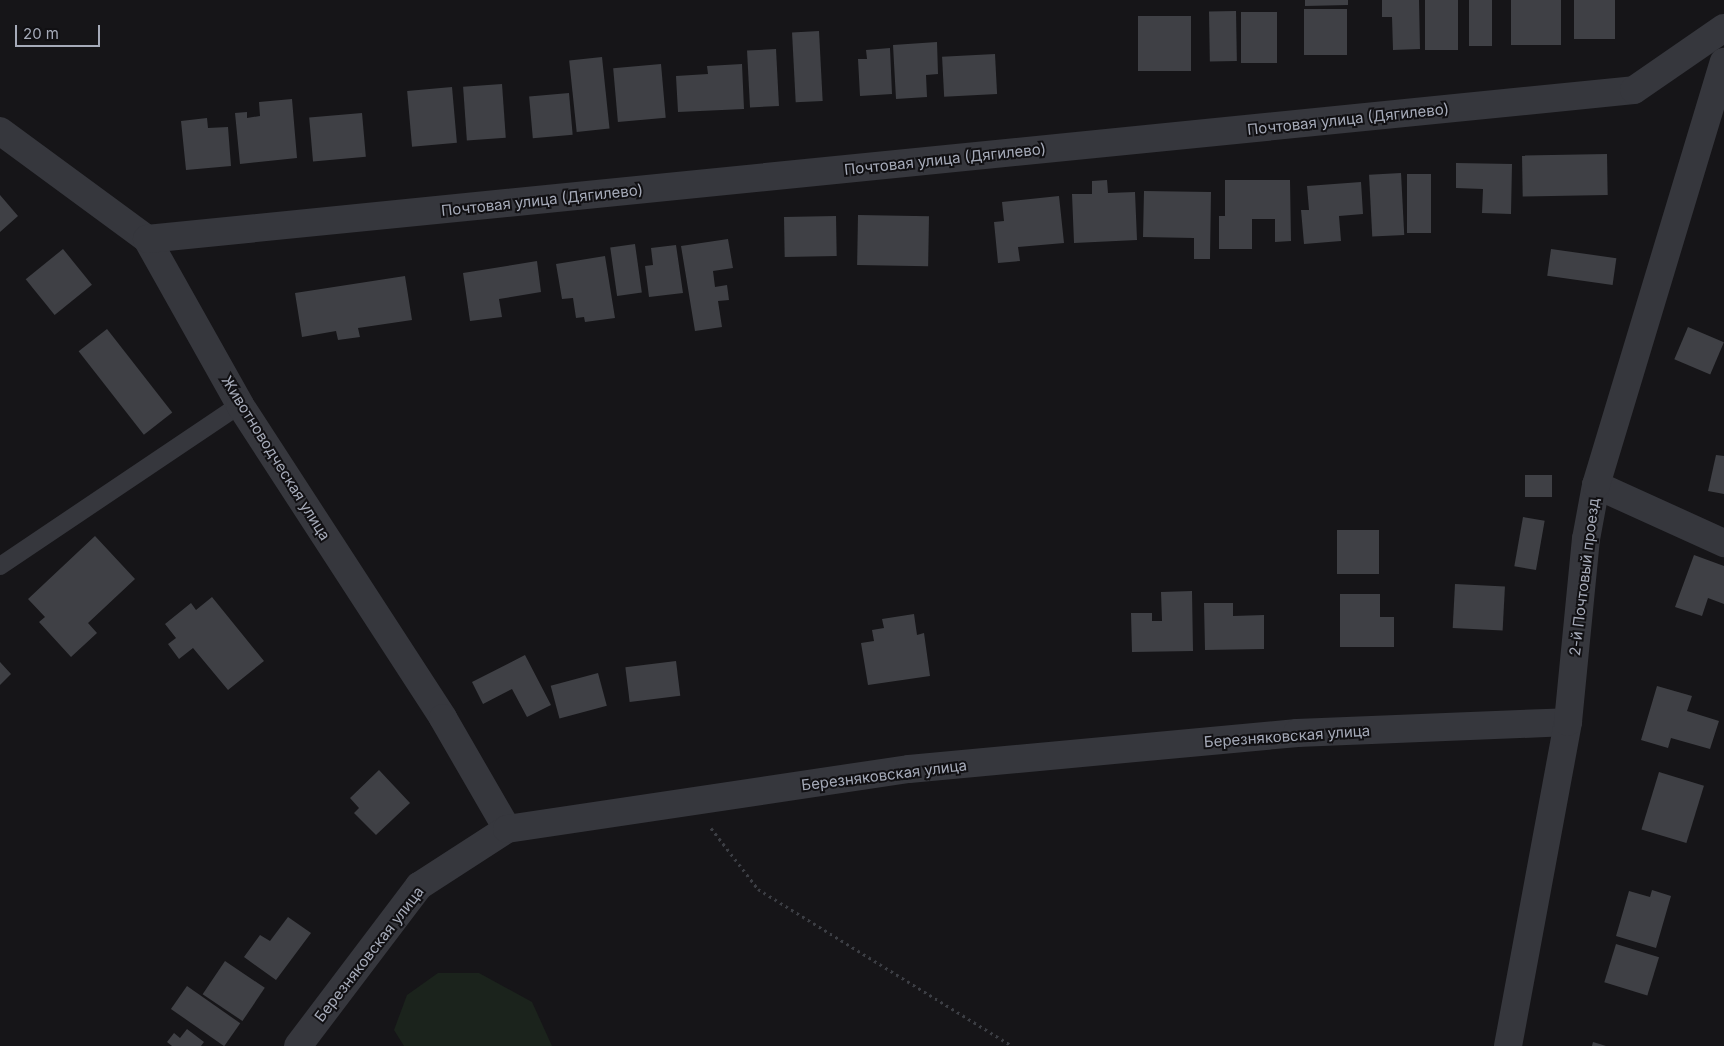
<!DOCTYPE html>
<html>
<head>
<meta charset="utf-8">
<style>
  body { margin:0 }
  #map { position:relative; width:1724px; height:1046px; overflow:hidden; background:#161518; font-family:Inter,sans-serif }
  div>[style] { position:absolute }
  [style*='--x'] { left:calc(var(--x)*1px); top:calc(var(--y)*1px); width:calc(var(--w)*1px); rotate:calc(var(--a)*1deg) }
  .green>* { inset:0; background:#1b231c }
  .building>* { inset:0; background:#3f4045; transform-origin:0 0 }
  .path>* { height:3px; margin-top:-1.5px; transform-origin:0; background:repeating-linear-gradient(90deg,#3c3e44 0 2.5px,transparent 0 6.5px) }
  .service>* { height:18px; margin:-9px; padding:0 9px; transform-origin:9px; border-radius:9px; background:#36373d }
  .minor>* { height:28px; margin:-14px; padding:0 14px; transform-origin:14px; border-radius:14px; background:#36373d }
  span { translate:-50% -50%; white-space:nowrap; text-align:center; line-height:1.15; -webkit-text-stroke:4px #111013; paint-order:stroke }
  .street-label { font-size:15px; color:#a6abb9 }
  .scale { position:absolute; left:15px; top:25px; width:85px; height:22px; box-sizing:border-box; border:2px solid #a6abb9; border-top:0; padding-left:6px; font-size:15px; line-height:18px; white-space:nowrap; color:#a6abb9; -webkit-text-stroke:4px #111013; paint-order:stroke }
</style>
</head>
<body>
<div id="map">
  <div class="green">
    <i style="clip-path:polygon(438px 973px,479px 973px,532px 1002px,552px 1046px,404px 1046px,394px 1030px,407px 995px)"></i>
  </div>
  <div class="building">
    <i style="clip-path:polygon(1305px 0,1348px 0,1348px 5px,1305px 6px)"></i>
    <i style="clip-path:polygon(1382px 0,1419px 0,1420px 49px,1393px 50px,1392px 17px,1382px 17px)"></i>
    <i style="left:1425px;top:0;width:33px;height:50px"></i>
    <i style="left:1469px;top:0;width:23px;height:46px"></i>
    <i style="left:1511px;top:0;width:50px;height:45px"></i>
    <i style="left:1574px;top:0;width:41px;height:39px"></i>
    <i style="left:1347px;top:9px;width:46px;height:43px;rotate:90deg"></i>
    <i style="left:1236px;top:11px;width:50px;height:27px;rotate:89deg"></i>
    <i style="left:1241px;top:12px;width:36px;height:51px"></i>
    <i style="left:1138px;top:16px;width:53px;height:55px"></i>
    <i style="left:819px;top:31px;width:70px;height:27px;rotate:87deg"></i>
    <i style="clip-path:polygon(937px 42px,938px 74px,926px 75px,927px 97px,896px 99px,893px 45px)"></i>
    <i style="clip-path:polygon(890px 48px,892px 94px,860px 96px,858px 59px,867px 59px,866px 50px)"></i>
    <i style="left:776px;top:49px;width:57px;height:29px;rotate:87deg"></i>
    <i style="left:995px;top:54px;width:40px;height:53px;rotate:87deg"></i>
    <i style="left:602px;top:57px;width:72px;height:33px;rotate:84deg"></i>
    <i style="left:661px;top:64px;width:54px;height:48px;rotate:85deg"></i>
    <i style="clip-path:polygon(742px 64px,744px 109px,678px 112px,676px 76px,708px 74px,707px 66px)"></i>
    <i style="left:502px;top:84px;width:54px;height:39px;rotate:86deg"></i>
    <i style="left:452px;top:87px;width:56px;height:45px;rotate:85deg"></i>
    <i style="left:569px;top:93px;width:42px;height:40px;rotate:85deg"></i>
    <i style="clip-path:polygon(292px 99px,297px 158px,240px 164px,235px 113px,247px 112px,247px 118px,260px 116px,259px 102px)"></i>
    <i style="left:362px;top:113px;width:44px;height:53px;rotate:85deg"></i>
    <i style="clip-path:polygon(207px 118px,208px 128px,228px 127px,231px 166px,186px 170px,181px 121px)"></i>
    <i style="left:1607px;top:154px;width:41px;height:85px;rotate:89deg"></i>
    <i style="clip-path:polygon(1456px 163px,1512px 164px,1511px 214px,1482px 213px,1483px 189px,1456px 188px)"></i>
    <i style="left:1401px;top:173px;width:62px;height:32px;rotate:87deg"></i>
    <i style="left:1407px;top:174px;width:24px;height:59px"></i>
    <i style="clip-path:polygon(1107px 180px,1108px 193px,1135px 192px,1137px 240px,1074px 243px,1072px 194px,1092px 194px,1092px 181px)"></i>
    <i style="clip-path:polygon(1225px 180px,1290px 180px,1291px 241px,1275px 242px,1275px 219px,1252px 219px,1252px 249px,1219px 249px,1219px 216px,1225px 216px)"></i>
    <i style="clip-path:polygon(1361px 182px,1363px 214px,1339px 216px,1341px 241px,1304px 244px,1301px 210px,1309px 210px,1307px 186px)"></i>
    <i style="clip-path:polygon(1144px 191px,1211px 192px,1210px 259px,1194px 259px,1194px 238px,1143px 237px)"></i>
    <i style="clip-path:polygon(0 195px,18px 216px,0 232px)"></i>
    <i style="clip-path:polygon(1059px 196px,1064px 243px,1018px 247px,1020px 261px,998px 263px,994px 222px,1004px 221px,1002px 202px)"></i>
    <i style="left:858px;top:215px;width:71px;height:50px;rotate:1deg"></i>
    <i style="left:836px;top:216px;width:40px;height:52px;rotate:89deg"></i>
    <i style="clip-path:polygon(728px 239px,733px 268px,713px 271px,715px 287px,727px 285px,729px 300px,718px 301px,722px 327px,695px 331px,681px 246px)"></i>
    <i style="left:635px;top:244px;width:49px;height:25px;rotate:82deg"></i>
    <i style="clip-path:polygon(676px 245px,683px 293px,649px 297px,645px 266px,653px 265px,651px 248px)"></i>
    <i style="left:63px;top:249px;width:46px;height:48px;rotate:51deg"></i>
    <i style="left:1551px;top:249px;width:66px;height:27px;rotate:8deg"></i>
    <i style="clip-path:polygon(605px 256px,615px 318px,585px 322px,584px 317px,576px 318px,573px 298px,562px 299px,556px 264px)"></i>
    <i style="clip-path:polygon(537px 261px,541px 292px,499px 299px,502px 317px,470px 321px,463px 273px)"></i>
    <i style="clip-path:polygon(405px 276px,412px 320px,358px 328px,360px 337px,338px 340px,336px 331px,302px 337px,295px 293px)"></i>
    <i style="left:1688px;top:327px;width:39px;height:35px;rotate:23deg"></i>
    <i style="left:107px;top:329px;width:106px;height:36px;rotate:52deg"></i>
    <i style="clip-path:polygon(1716px 455px,1724px 456px,1724px 494px,1708px 491px)"></i>
    <i style="left:1525px;top:475px;width:27px;height:22px"></i>
    <i style="left:1523px;top:517px;width:22px;height:50px;rotate:10deg"></i>
    <i style="left:1337px;top:530px;width:42px;height:44px"></i>
    <i style="clip-path:polygon(95px 536px,135px 579px,88px 623px,97px 633px,71px 657px,39px 622px,45px 617px,28px 599px)"></i>
    <i style="clip-path:polygon(1694px 555px,1724px 566px,1724px 604px,1708px 598px,1702px 616px,1675px 607px)"></i>
    <i style="left:1455px;top:584px;width:50px;height:44px;rotate:3deg"></i>
    <i style="clip-path:polygon(1192px 591px,1193px 651px,1132px 652px,1131px 613px,1152px 613px,1152px 621px,1162px 621px,1161px 592px)"></i>
    <i style="clip-path:polygon(1340px 594px,1380px 594px,1380px 617px,1394px 617px,1394px 647px,1340px 647px)"></i>
    <i style="clip-path:polygon(212px 597px,264px 661px,228px 690px,193px 648px,179px 659px,168px 644px,176px 638px,165px 624px,191px 603px,196px 610px)"></i>
    <i style="clip-path:polygon(1204px 603px,1233px 603px,1233px 616px,1264px 615px,1264px 649px,1205px 650px)"></i>
    <i style="clip-path:polygon(914px 614px,917px 635px,924px 633px,930px 676px,868px 685px,861px 643px,874px 641px,872px 630px,884px 628px,882px 619px)"></i>
    <i style="clip-path:polygon(525px 655px,551px 705px,527px 717px,512px 689px,483px 704px,472px 682px)"></i>
    <i style="left:676px;top:661px;width:35px;height:51px;rotate:83deg"></i>
    <i style="clip-path:polygon(0 662px,11px 674px,0 685px)"></i>
    <i style="left:598px;top:673px;width:34px;height:49px;rotate:75deg"></i>
    <i style="clip-path:polygon(1657px 686px,1692px 696px,1687px 711px,1719px 721px,1710px 749px,1671px 738px,1668px 748px,1641px 740px)"></i>
    <i style="clip-path:polygon(379px 770px,410px 803px,376px 835px,354px 813px,359px 808px,350px 798px)"></i>
    <i style="left:1659px;top:772px;width:47px;height:60px;rotate:17deg"></i>
    <i style="clip-path:polygon(1652px 890px,1671px 896px,1656px 948px,1616px 936px,1629px 891px,1650px 897px)"></i>
    <i style="clip-path:polygon(288px 917px,311px 933px,276px 980px,244px 957px,260px 935px,270px 941px)"></i>
    <i style="left:1616px;top:944px;width:45px;height:40px;rotate:17deg"></i>
    <i style="left:225px;top:961px;width:48px;height:40px;rotate:34deg"></i>
    <i style="left:187px;top:986px;width:65px;height:28px;rotate:35deg"></i>
    <i style="clip-path:polygon(187px 1029px,204px 1042px,201px 1046px,172px 1046px,167px 1042px,174px 1033px,180px 1038px)"></i>
    <i style="clip-path:polygon(1593px 1042px,1606px 1046px,1592px 1046px)"></i>
  </div>
  <div class="path">
    <i style="--x:711;--y:828;--w:77;--a:52.4"></i>
    <i style="--x:758;--y:889;--w:299;--a:31.7"></i>
  </div>
  <div class="service">
    <i style="--x:0;--y:566;--w:289;--a:-33.9"></i>
  </div>
  <div class="minor">
    <i style="--x:0;--y:131;--w:182;--a:36.3"></i>
    <i style="--x:147;--y:239;--w:190;--a:60.7"></i>
    <i style="--x:240;--y:405;--w:373;--a:57"></i>
    <i style="--x:443;--y:718;--w:128;--a:60"></i>
    <i style="--x:147;--y:239;--w:1494;--a:-5.72"></i>
    <i style="--x:1634;--y:90;--w:109;--a:-34.6"></i>
    <i style="--x:1596;--y:485;--w:141;--a:24.4"></i>
    <i style="--x:298;--y:1046;--w:201;--a:-52.9"></i>
    <i style="--x:419;--y:886;--w:105;--a:-32.9"></i>
    <i style="--x:507;--y:829;--w:406;--a:-8.5"></i>
    <i style="--x:909;--y:769;--w:390;--a:-5.3"></i>
    <i style="--x:1297;--y:733;--w:271;--a:-2.3"></i>
    <i style="--x:1508;--y:1046;--w:330;--a:-79.5"></i>
    <i style="--x:1568;--y:722;--w:184;--a:-84.4"></i>
    <i style="--x:1586;--y:539;--w:55;--a:-79.5"></i>
    <i style="--x:1596;--y:485;--w:442;--a:-73.2"></i>
  </div>
  <div class="street-label">
    <span style="left:1348px;top:119px;rotate:-6deg">Почтовая улица (Дягилево)</span>
    <span style="left:945px;top:159px;rotate:-6deg">Почтовая улица (Дягилево)</span>
    <span style="left:542px;top:200px;rotate:-6deg">Почтовая улица (Дягилево)</span>
    <span style="left:276px;top:458px;rotate:58deg">Животноводческая улица</span>
    <span style="left:1584px;top:577px;rotate:-83deg">2-й Почтовый проезд</span>
    <span style="left:1287px;top:736px;rotate:-4deg">Березняковская улица</span>
    <span style="left:884px;top:775px;rotate:-7deg">Березняковская улица</span>
    <span style="left:369px;top:954px;rotate:-52deg">Березняковская улица</span>
  </div>
  <div class="scale">20 m</div>
</div>
</body>
</html>
